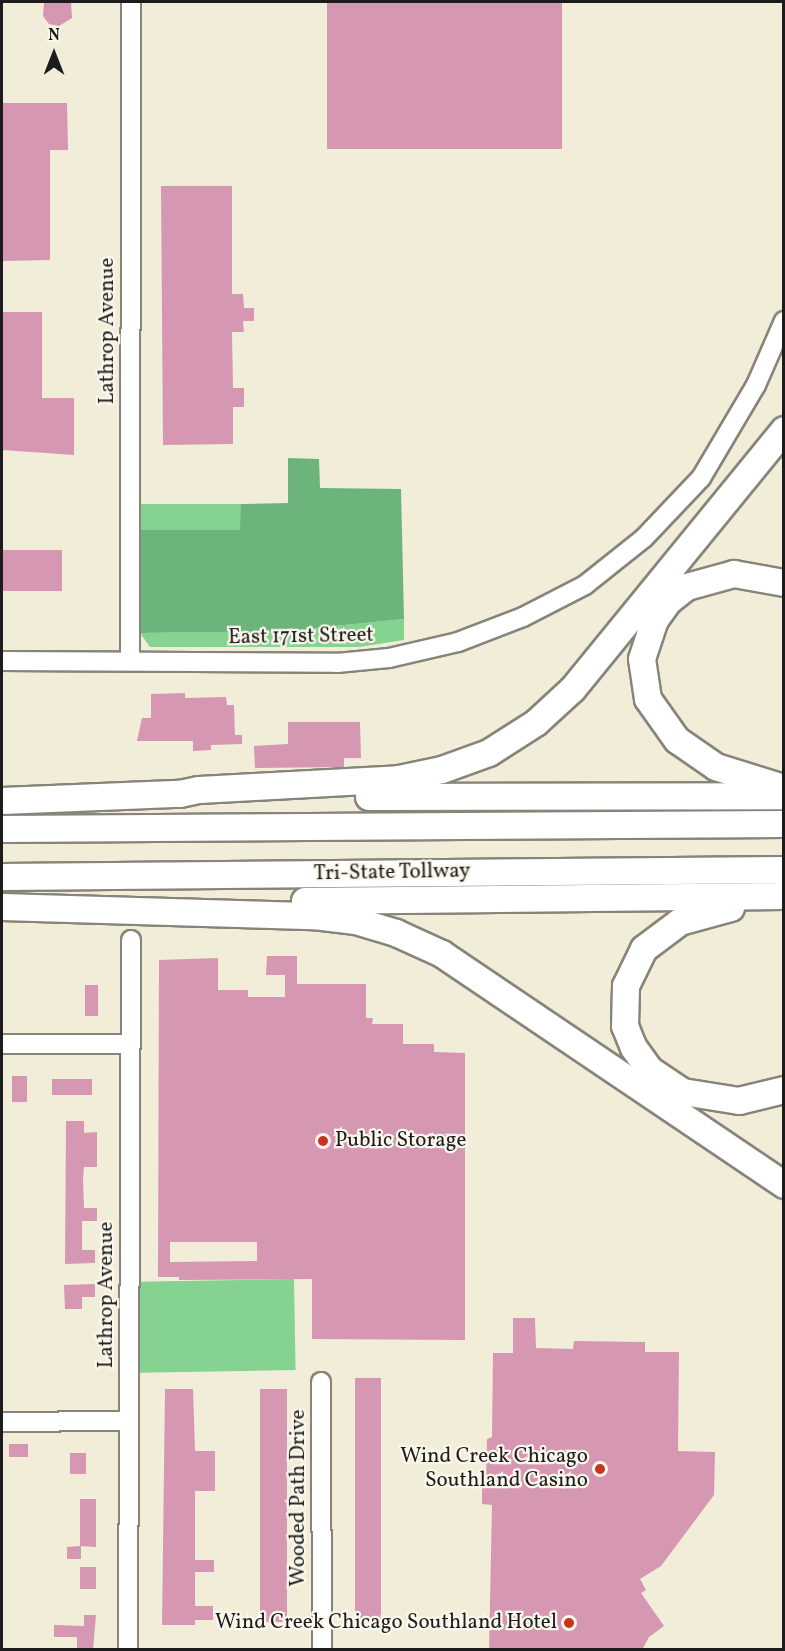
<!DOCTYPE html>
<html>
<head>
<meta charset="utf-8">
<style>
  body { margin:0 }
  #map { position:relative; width:785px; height:1651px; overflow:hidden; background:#f2edd8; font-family:Vollkorn,serif }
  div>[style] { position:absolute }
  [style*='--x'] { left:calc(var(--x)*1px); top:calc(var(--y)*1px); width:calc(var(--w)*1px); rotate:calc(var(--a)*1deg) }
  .green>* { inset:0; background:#85d291; transform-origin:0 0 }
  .forest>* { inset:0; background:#6cb47b }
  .building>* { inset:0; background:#d597b2; transform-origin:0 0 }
  .roads { filter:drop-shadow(2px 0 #87847a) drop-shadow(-2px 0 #87847a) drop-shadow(0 2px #87847a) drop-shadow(0 -2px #87847a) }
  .minor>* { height:18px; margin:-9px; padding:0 9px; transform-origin:9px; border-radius:9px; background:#fff }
  .highway>* { height:26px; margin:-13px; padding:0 13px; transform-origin:13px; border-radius:13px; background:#fff }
  .dots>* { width:16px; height:16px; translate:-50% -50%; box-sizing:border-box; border:3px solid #fbf7ec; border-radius:50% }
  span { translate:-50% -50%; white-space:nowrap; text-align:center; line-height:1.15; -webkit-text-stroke:4.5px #fbf7ec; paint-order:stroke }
  .street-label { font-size:21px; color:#1c1c1c }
  .poi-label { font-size:21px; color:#1c1c1c }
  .left { translate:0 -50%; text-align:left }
  .right { translate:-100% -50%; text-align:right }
  .frame { position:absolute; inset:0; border:3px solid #1c1c1c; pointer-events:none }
  .north { position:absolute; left:24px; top:24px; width:60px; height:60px; -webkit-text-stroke:4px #fbf7ec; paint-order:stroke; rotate:0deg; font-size:16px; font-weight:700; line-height:24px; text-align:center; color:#1c1c1c }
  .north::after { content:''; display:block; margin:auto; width:21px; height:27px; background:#1c1c1c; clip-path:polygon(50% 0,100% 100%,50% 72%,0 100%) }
</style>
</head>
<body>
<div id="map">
  <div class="green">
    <i style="left:141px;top:504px;width:100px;height:26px"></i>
    <i style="clip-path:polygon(404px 619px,404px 640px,359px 647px,150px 647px,140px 633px,285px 631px)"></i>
    <i style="left:294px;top:1279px;width:91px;height:157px;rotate:89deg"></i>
  </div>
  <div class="forest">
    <i style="clip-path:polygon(288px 458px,319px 459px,320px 488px,401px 489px,404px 619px,285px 631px,140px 633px,141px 530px,240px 530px,241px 504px,288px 503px)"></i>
  </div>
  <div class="building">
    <i style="clip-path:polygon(44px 2px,71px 2px,72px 18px,59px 26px,49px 24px,43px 16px)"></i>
    <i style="left:327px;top:2px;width:235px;height:147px"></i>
    <i style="clip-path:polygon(2px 103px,67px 103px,68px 150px,50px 150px,50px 260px,2px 261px)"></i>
    <i style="clip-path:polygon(161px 186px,232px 186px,232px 294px,243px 294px,244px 308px,254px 308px,254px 321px,243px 321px,244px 332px,232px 332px,233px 388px,244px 388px,244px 407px,233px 407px,233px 444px,163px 445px)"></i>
    <i style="clip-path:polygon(2px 312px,42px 312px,42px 398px,74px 398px,74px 455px,2px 450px)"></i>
    <i style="left:2px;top:550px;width:60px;height:41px"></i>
    <i style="clip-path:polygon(185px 693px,185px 698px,226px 697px,227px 705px,234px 705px,235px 735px,242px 735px,242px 744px,211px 745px,211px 750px,193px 751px,193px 741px,137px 741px,142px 718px,151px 718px,151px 694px)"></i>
    <i style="clip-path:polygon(288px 722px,360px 722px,361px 758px,344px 758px,344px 767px,255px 768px,254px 746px,288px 744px)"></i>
    <i style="clip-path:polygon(evenodd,267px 956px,297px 956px,297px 984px,366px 984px,366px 1018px,373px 1018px,372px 1024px,403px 1024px,403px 1044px,434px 1044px,434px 1052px,465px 1053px,465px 1340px,312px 1339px,312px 1279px,179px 1280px,179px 1277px,158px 1277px,159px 960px,218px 958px,218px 990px,248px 990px,248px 997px,285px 997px,285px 975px,266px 975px,267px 956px,170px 1242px,257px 1242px,257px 1261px,170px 1262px,170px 1242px)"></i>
    <i style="left:85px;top:985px;width:13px;height:31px"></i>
    <i style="left:12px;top:1076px;width:15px;height:26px"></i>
    <i style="left:52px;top:1079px;width:40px;height:16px"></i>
    <i style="clip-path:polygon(66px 1121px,84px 1121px,84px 1133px,97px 1132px,97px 1167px,84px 1167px,83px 1179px,84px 1208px,97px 1208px,97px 1221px,82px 1221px,82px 1250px,95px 1250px,95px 1263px,65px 1264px)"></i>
    <i style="clip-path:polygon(95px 1284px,95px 1297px,82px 1297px,82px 1309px,65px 1309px,64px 1285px)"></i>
    <i style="clip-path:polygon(513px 1318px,535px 1318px,536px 1348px,573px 1349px,574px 1341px,645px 1342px,645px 1352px,679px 1352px,678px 1451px,715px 1452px,714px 1495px,661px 1566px,640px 1579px,646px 1590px,641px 1593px,664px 1626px,649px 1637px,642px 1650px,489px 1650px,492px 1505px,482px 1504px,482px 1486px,486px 1486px,487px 1439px,492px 1437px,493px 1353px,513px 1353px)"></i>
    <i style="left:355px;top:1378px;width:26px;height:246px"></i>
    <i style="clip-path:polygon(165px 1389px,193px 1389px,195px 1451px,215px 1451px,215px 1491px,195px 1491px,195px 1560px,214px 1560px,214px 1572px,195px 1572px,195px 1606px,213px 1606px,213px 1620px,195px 1620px,195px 1625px,162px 1625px)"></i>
    <i style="left:260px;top:1389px;width:27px;height:233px"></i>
    <i style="left:9px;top:1444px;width:19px;height:13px"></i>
    <i style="left:70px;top:1453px;width:16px;height:21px"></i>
    <i style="clip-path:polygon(80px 1499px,96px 1499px,96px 1547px,81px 1546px,81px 1559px,67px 1559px,67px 1547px,80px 1546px)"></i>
    <i style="left:80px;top:1567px;width:16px;height:22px"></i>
    <i style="clip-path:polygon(84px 1615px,96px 1615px,93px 1650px,77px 1650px,77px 1637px,54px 1637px,54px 1625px,84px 1626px)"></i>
  </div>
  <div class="roads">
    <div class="minor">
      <i style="--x:130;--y:660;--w:658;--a:-89.91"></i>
      <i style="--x:2;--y:661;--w:335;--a:0.3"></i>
      <i style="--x:337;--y:663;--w:52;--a:-5.5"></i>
      <i style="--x:389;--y:658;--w:71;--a:-13.1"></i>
      <i style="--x:458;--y:642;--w:70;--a:-21"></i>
      <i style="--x:523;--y:617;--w:70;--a:-27.3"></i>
      <i style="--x:585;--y:585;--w:75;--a:-38.5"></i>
      <i style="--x:644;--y:538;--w:83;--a:-46.5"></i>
      <i style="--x:701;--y:478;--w:108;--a:-59.4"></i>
      <i style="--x:756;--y:385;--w:70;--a:-66.4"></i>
      <i style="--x:2;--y:1044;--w:129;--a:0"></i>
      <i style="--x:321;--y:1382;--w:268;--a:89.8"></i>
      <i style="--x:2;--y:1422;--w:127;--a:-0.5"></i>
      <i style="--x:128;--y:1650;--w:710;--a:-89.76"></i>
    </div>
    <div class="highway">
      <i style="--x:777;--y:786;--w:64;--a:-162.7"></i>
      <i style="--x:716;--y:767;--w:47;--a:-145.3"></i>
      <i style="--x:677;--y:740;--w:50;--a:-125.3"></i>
      <i style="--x:648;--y:699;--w:40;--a:-98.5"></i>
      <i style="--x:642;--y:659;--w:41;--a:-71.6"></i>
      <i style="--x:655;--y:620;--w:24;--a:-54"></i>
      <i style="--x:669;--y:601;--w:23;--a:-38"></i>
      <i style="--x:687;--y:587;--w:49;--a:-15.5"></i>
      <i style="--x:734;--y:574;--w:51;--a:10.2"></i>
      <i style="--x:369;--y:797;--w:415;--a:-0.1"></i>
      <i style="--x:2;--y:801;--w:178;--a:-2.3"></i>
      <i style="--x:180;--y:794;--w:19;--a:-12"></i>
      <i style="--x:199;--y:790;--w:200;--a:-3.1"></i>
      <i style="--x:399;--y:779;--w:44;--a:-11.8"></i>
      <i style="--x:442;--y:770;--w:50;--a:-19.9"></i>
      <i style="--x:489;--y:753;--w:56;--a:-32.6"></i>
      <i style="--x:536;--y:723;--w:50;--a:-42.6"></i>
      <i style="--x:573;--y:689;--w:334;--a:-50.8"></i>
      <i style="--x:2;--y:829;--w:782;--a:-0.37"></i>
      <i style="--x:2;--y:877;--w:782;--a:-0.51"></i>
      <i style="--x:305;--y:901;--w:479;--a:-0.6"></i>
      <i style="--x:2;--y:907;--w:312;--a:1.7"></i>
      <i style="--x:314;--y:916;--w:42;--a:6.8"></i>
      <i style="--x:356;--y:921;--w:42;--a:16.7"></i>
      <i style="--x:396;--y:933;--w:51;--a:24.5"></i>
      <i style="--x:442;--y:954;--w:413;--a:34"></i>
      <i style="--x:731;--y:908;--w:53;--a:164.6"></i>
      <i style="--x:680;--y:922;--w:45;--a:143.1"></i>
      <i style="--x:644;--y:949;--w:41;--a:115.9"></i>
      <i style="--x:626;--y:986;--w:40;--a:91.4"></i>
      <i style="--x:625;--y:1026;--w:24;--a:68"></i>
      <i style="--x:634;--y:1048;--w:27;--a:54"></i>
      <i style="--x:650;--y:1070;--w:40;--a:34"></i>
      <i style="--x:683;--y:1092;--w:57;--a:9.1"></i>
      <i style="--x:739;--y:1101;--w:46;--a:-13.7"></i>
    </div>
  </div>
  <div class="dots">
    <i style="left:323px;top:1141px;background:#c8321e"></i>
    <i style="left:600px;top:1469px;background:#c8321e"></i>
    <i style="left:569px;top:1623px;background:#c8321e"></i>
  </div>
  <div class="street-label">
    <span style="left:108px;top:331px;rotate:-90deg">Lathrop Avenue</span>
    <span style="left:301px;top:637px;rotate:-1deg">East 171st Street</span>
    <span style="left:392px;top:873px;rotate:-1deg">Tri-State Tollway</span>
    <span style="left:107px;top:1295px;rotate:-90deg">Lathrop Avenue</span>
    <span style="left:299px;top:1498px;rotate:-90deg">Wooded Path Drive</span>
  </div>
  <div class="poi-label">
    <span class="left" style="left:335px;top:1141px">Public Storage</span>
    <span class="right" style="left:588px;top:1469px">Wind Creek Chicago<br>Southland Casino</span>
    <span class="right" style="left:557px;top:1623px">Wind Creek Chicago Southland Hotel</span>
  </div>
  <div class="frame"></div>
  <div class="north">N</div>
</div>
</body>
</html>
